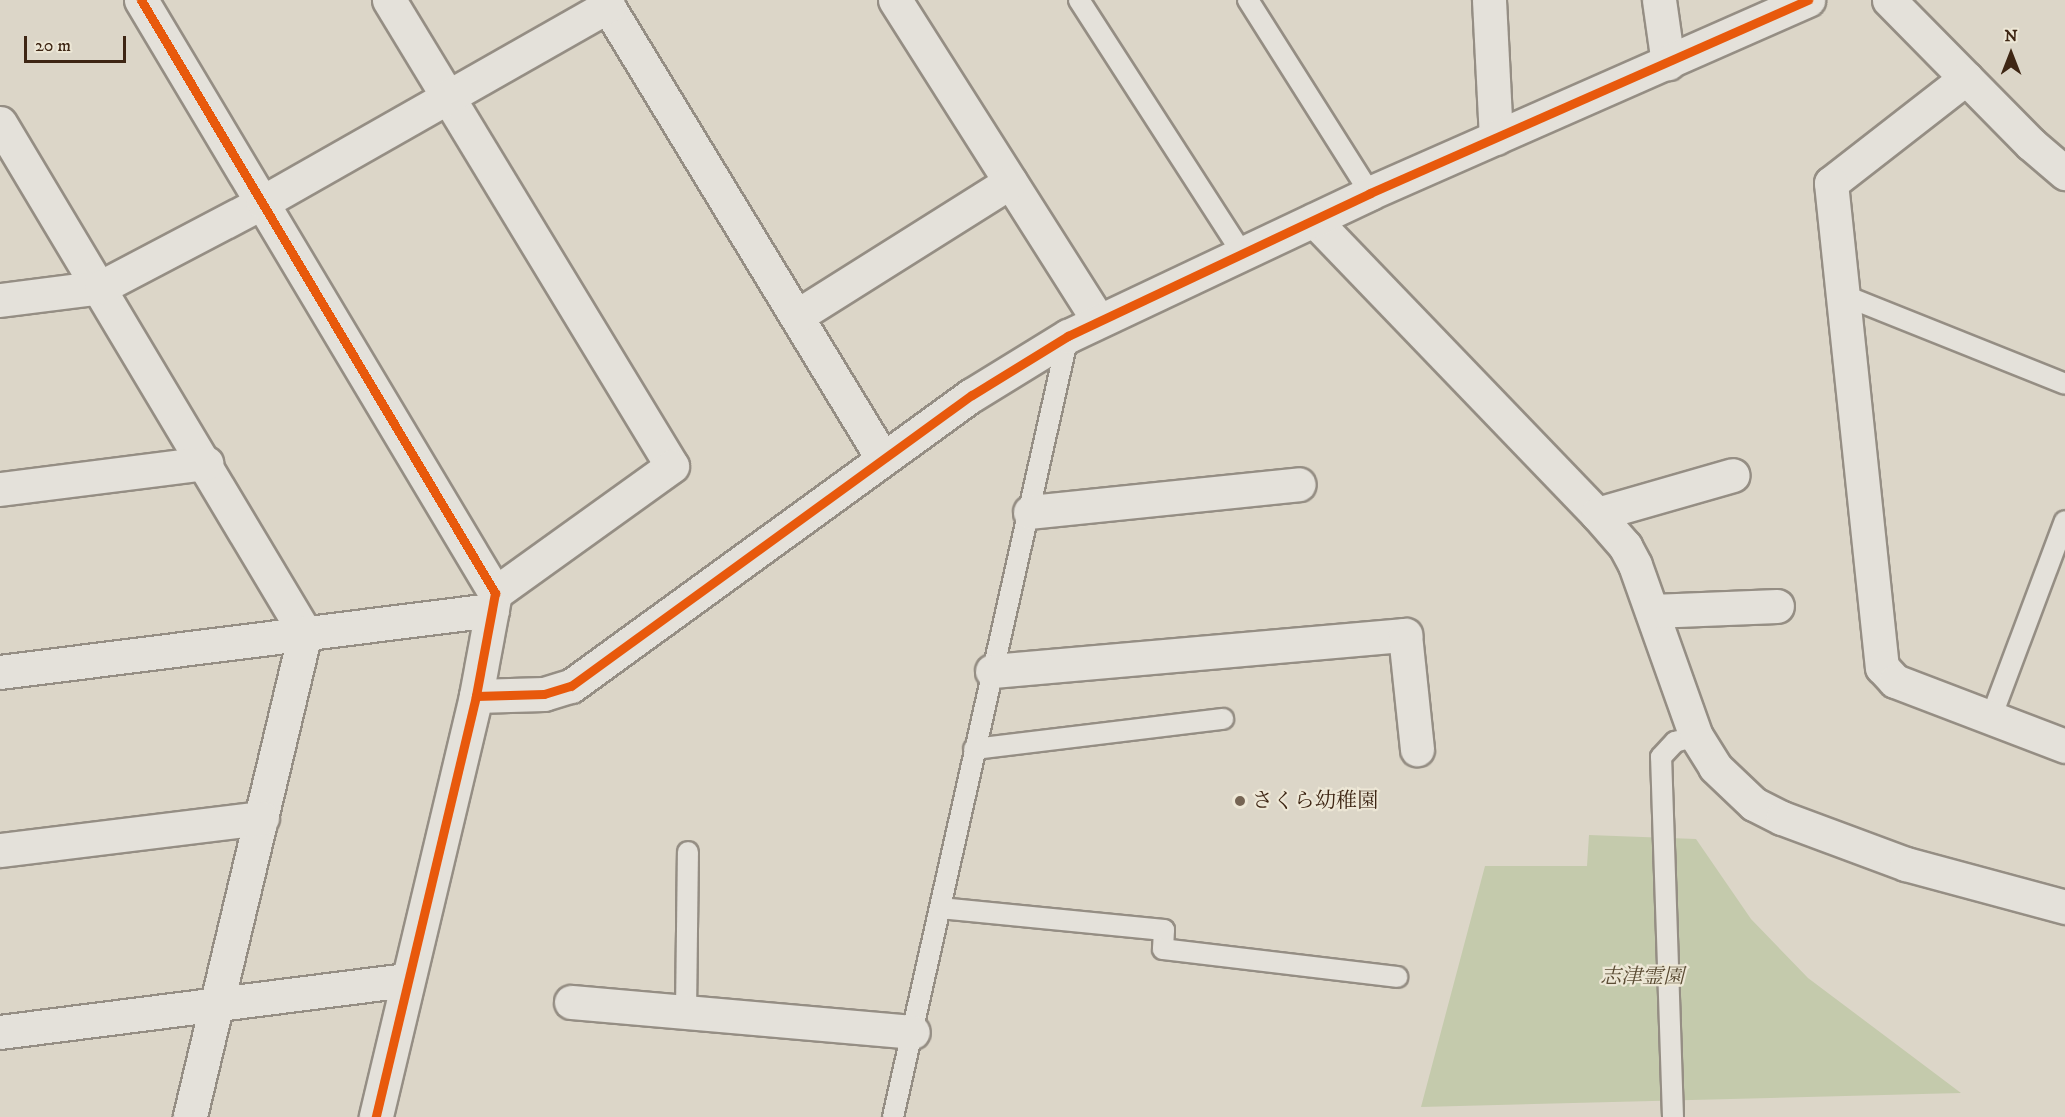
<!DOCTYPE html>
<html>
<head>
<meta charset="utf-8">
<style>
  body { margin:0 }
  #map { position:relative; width:2065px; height:1117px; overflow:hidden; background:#dcd6c8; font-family:"IM FELL DW Pica","Noto Serif JP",serif }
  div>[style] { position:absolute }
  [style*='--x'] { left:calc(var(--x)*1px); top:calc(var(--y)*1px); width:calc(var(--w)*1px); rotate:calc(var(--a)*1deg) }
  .green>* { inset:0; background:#c4caac }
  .roads { filter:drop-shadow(2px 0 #958e84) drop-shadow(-2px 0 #958e84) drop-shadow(0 2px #958e84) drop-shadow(0 -2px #958e84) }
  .service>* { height:20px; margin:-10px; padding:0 10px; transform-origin:10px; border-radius:10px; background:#e4e1da }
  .minor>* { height:33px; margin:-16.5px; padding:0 16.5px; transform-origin:16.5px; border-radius:16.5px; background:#e4e1da }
  .cycleway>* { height:9px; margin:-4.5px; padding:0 4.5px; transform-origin:4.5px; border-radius:4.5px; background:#e8590c }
  .dots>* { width:16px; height:16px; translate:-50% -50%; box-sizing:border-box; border:3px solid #ede7d6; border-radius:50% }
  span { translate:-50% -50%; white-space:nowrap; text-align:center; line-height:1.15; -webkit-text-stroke:4.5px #ede7d6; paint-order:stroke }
  .poi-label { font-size:21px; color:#3e2614 }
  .left { translate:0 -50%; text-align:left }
  .park-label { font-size:21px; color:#5b4c34; font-style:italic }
  .north { position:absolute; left:1981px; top:24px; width:60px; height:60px; -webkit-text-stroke:4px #ede7d6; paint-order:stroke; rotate:0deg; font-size:16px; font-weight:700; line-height:24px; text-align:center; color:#3e2614 }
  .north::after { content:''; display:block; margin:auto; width:21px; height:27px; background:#3e2614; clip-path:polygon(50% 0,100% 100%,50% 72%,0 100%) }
  .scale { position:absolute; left:24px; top:36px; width:102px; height:27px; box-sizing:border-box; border:3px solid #3e2614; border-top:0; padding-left:8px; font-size:18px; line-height:21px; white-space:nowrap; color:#3e2614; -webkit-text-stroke:4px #ede7d6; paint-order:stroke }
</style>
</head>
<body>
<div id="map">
  <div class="green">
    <i style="clip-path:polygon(1589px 835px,1696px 839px,1751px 919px,1808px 978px,1961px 1093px,1421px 1107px,1485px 866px,1587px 866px)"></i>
  </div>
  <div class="roads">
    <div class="service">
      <i style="--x:1079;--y:0;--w:302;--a:57.2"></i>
      <i style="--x:1248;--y:0;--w:228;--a:57.7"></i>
      <i style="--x:1843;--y:295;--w:239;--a:21.8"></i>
      <i style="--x:1992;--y:715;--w:207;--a:-69.4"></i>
      <i style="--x:974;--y:749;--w:251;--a:-6.9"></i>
      <i style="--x:940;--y:908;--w:225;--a:5.6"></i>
      <i style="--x:1164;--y:930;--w:19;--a:93"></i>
      <i style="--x:1163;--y:949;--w:236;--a:6.8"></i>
      <i style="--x:686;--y:1012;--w:160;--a:-89.3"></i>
      <i style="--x:893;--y:1117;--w:800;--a:-77.37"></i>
      <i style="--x:1673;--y:1117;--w:360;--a:-91.9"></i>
      <i style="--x:1661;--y:757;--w:21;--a:-47"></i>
      <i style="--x:1675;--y:742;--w:22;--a:-16"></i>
    </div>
    <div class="minor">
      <i style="--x:141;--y:0;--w:691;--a:59.16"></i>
      <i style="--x:495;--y:593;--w:105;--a:100.5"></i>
      <i style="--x:476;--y:696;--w:433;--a:103.4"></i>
      <i style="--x:389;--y:0;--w:545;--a:58.73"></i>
      <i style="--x:672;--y:466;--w:218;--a:144.3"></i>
      <i style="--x:604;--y:0;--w:537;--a:58.71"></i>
      <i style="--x:895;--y:0;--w:380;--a:57.6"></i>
      <i style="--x:1489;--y:0;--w:138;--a:87.1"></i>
      <i style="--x:1659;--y:0;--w:64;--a:81.9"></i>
      <i style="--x:1889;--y:0;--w:202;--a:45.4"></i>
      <i style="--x:2031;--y:144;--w:45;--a:40.5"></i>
      <i style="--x:1966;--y:78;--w:171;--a:142.1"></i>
      <i style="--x:1831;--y:183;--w:487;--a:84"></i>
      <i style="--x:1882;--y:667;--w:19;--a:47"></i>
      <i style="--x:1895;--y:681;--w:182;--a:20.9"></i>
      <i style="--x:0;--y:123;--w:594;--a:59.12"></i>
      <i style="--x:305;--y:633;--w:497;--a:103.4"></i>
      <i style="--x:1314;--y:220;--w:408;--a:46.1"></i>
      <i style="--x:1597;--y:514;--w:141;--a:-16"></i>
      <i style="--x:0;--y:300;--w:102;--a:-7.3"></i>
      <i style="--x:101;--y:287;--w:183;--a:-27.7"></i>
      <i style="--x:263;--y:202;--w:397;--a:-29.6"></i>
      <i style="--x:797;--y:316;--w:252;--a:-32.2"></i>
      <i style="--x:0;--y:489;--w:208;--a:-7.2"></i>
      <i style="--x:1030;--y:512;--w:270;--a:-5.9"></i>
      <i style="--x:1597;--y:514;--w:43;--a:48.8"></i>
      <i style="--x:1625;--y:546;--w:21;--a:62"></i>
      <i style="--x:1635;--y:565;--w:182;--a:70.4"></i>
      <i style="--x:1696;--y:736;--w:36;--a:58"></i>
      <i style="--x:1715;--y:767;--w:54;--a:43.5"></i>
      <i style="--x:1754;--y:804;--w:31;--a:27"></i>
      <i style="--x:1782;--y:818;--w:132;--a:20.4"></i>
      <i style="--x:1906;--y:864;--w:165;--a:15.1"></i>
      <i style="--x:1652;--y:611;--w:125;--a:-2.3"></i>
      <i style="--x:992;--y:671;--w:415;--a:-5"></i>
      <i style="--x:1405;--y:635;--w:115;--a:84"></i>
      <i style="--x:0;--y:672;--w:496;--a:-7.2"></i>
      <i style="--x:476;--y:696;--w:68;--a:-1.7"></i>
      <i style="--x:544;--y:694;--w:28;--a:-17"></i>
      <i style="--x:571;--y:686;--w:495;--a:-36"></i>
      <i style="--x:972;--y:395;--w:113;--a:-31.6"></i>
      <i style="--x:1068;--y:336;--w:334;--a:-25.3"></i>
      <i style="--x:1370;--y:193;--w:479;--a:-23.8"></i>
      <i style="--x:0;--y:850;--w:264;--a:-7"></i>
      <i style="--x:571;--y:1002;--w:343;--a:5"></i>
      <i style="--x:0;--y:1032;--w:410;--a:-7.3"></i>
    </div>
  </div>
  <div class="cycleway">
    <i style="--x:141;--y:0;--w:691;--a:59.16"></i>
    <i style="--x:495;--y:593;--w:105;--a:100.5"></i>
    <i style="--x:476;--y:696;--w:433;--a:103.4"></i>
    <i style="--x:476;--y:696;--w:68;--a:-1.7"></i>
    <i style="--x:544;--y:694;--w:28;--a:-17"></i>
    <i style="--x:571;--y:686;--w:495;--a:-36"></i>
    <i style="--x:972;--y:395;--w:113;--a:-31.6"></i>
    <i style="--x:1068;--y:336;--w:334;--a:-25.3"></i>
    <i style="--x:1370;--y:193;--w:479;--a:-23.8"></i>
  </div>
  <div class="dots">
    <i style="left:1240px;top:801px;background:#756453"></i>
  </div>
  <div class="poi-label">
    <span class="left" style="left:1252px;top:801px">さくら幼稚園</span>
  </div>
  <div class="park-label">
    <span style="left:1642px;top:977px">志津霊園</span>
  </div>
  <div class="north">N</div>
  <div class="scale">20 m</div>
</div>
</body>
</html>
